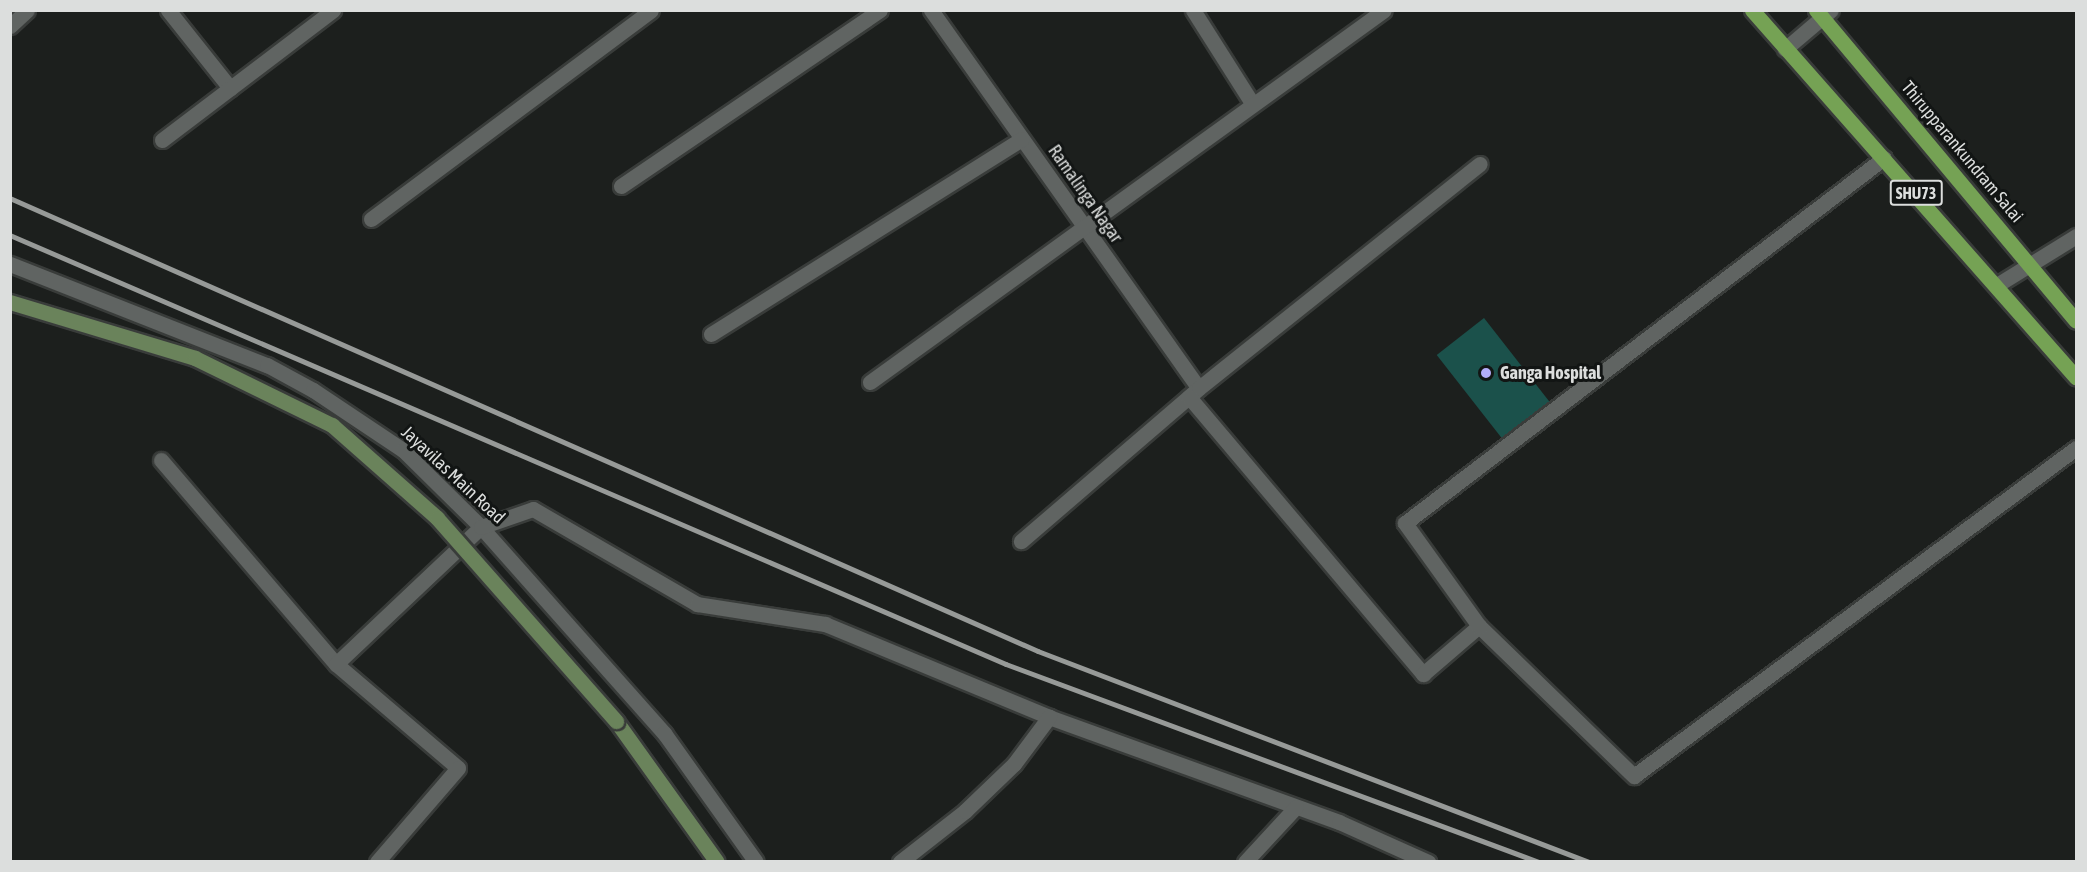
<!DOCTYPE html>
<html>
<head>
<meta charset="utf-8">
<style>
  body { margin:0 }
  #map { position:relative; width:2087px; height:872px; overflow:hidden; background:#1c1f1d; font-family:"Asap Condensed",sans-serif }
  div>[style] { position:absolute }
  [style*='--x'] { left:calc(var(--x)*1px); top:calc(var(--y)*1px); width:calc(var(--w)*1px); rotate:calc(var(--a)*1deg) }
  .building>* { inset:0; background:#1b514b; transform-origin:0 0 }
  .roads { filter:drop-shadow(2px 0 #393c3a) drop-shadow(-2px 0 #393c3a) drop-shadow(0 2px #393c3a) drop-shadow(0 -2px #393c3a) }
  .street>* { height:15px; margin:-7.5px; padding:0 7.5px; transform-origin:7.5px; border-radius:7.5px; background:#606462 }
  .secondary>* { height:15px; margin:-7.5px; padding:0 7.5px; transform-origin:7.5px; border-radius:7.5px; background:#6a835b }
  .primary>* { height:15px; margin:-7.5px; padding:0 7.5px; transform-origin:7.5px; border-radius:7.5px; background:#75a254 }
  .rail>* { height:4.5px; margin:-2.25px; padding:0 2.25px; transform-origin:2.25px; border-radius:2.25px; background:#979a98 }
  .bridges { filter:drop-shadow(2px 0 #393c3a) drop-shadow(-2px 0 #393c3a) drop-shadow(0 2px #393c3a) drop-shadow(0 -2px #393c3a) }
  .secondary-bridge>* { height:15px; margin:-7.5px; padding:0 7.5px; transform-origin:7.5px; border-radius:7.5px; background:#6a835b }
  .dots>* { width:16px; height:16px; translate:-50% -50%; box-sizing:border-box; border:3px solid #121514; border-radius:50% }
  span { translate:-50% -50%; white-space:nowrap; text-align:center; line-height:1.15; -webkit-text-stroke:6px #121514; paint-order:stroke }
  .shield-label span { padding:2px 4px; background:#121514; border:2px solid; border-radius:4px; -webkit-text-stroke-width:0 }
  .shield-label { font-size:16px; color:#dcdedd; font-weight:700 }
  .street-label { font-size:18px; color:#dcdedd }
  .poi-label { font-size:18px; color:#dcdedd; font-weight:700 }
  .left { translate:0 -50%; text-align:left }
  .frame { position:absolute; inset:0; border:12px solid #dcdedd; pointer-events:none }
</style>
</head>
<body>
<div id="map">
  <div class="building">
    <i style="left:1484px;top:318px;width:108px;height:60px;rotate:52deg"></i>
  </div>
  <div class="roads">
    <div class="street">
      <i style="--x:168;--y:10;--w:100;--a:51.5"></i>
      <i style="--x:931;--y:10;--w:463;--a:54.7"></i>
      <i style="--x:1199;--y:388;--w:235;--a:139.3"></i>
      <i style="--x:1193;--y:10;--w:110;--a:57.6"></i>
      <i style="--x:10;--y:26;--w:23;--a:-43"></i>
      <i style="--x:1785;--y:49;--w:60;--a:-40.3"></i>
      <i style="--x:162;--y:140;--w:215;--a:-37.2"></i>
      <i style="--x:621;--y:186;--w:313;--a:-34.2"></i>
      <i style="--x:371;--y:219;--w:349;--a:-36.7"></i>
      <i style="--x:10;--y:264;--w:276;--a:21.5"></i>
      <i style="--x:267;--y:365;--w:52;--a:28.5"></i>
      <i style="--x:313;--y:390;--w:108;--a:33.7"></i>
      <i style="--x:403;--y:450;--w:110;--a:44.6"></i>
      <i style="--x:481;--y:527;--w:276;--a:48.4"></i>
      <i style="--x:664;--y:733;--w:158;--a:54.5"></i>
      <i style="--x:1997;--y:285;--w:93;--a:-31.8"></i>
      <i style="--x:711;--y:334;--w:367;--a:-32.1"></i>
      <i style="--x:870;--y:382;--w:634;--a:-35.89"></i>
      <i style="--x:1199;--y:388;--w:359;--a:-38.6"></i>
      <i style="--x:1189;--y:397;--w:363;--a:49.8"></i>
      <i style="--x:1423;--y:674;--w:74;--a:-40.6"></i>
      <i style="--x:1479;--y:626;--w:216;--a:44.1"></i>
      <i style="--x:1634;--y:776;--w:550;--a:-36.58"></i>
      <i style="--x:161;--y:460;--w:269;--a:49.4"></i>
      <i style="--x:336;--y:664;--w:160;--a:40.4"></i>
      <i style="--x:458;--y:768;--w:124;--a:130.8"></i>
      <i style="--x:1479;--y:626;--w:127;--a:-125.7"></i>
      <i style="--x:1405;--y:523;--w:602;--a:-37.31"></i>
      <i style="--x:336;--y:664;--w:199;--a:-43.4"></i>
      <i style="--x:481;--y:527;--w:55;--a:-19.1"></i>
      <i style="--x:533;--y:509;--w:190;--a:30.1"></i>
      <i style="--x:697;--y:604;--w:130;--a:8.9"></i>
      <i style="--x:825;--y:624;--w:243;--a:22.5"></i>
      <i style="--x:1049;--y:717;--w:308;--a:19.9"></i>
      <i style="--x:1339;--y:822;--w:98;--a:24.2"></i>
      <i style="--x:900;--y:862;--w:83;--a:-38.1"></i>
      <i style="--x:965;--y:811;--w:68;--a:-43.8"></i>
      <i style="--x:1014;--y:764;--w:59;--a:-53.3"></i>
      <i style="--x:1245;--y:862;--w:75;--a:-47.2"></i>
    </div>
    <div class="secondary">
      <i style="--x:616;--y:721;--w:173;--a:54.4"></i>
    </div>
    <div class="primary">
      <i style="--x:1752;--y:10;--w:490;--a:48.6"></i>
      <i style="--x:1816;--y:10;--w:405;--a:50.1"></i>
    </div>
  </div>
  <div class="rail">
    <i style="--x:10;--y:198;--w:1123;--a:23.78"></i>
    <i style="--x:1038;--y:651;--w:590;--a:20.95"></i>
    <i style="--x:10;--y:235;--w:1084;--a:23.3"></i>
    <i style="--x:1006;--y:664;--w:569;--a:20.38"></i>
  </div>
  <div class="bridges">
    <div class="secondary-bridge">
      <i style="--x:10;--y:302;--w:193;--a:16.8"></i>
      <i style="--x:195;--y:358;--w:153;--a:26.1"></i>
      <i style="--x:332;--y:425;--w:140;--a:41.5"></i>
      <i style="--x:437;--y:518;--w:271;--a:48.6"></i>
    </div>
  </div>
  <div class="dots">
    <i style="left:1486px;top:373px;background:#b3adf9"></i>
  </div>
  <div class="shield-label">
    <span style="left:1916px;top:193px">SHU73</span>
  </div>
  <div class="street-label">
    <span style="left:1962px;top:152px;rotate:50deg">Thirupparankundram Salai</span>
    <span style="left:1085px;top:194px;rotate:55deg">Ramalinga Nagar</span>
    <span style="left:453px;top:475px;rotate:43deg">Jayavilas Main Road</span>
  </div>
  <div class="poi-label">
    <span class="left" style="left:1500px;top:373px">Ganga Hospital</span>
  </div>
  <div class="frame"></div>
</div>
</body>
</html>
